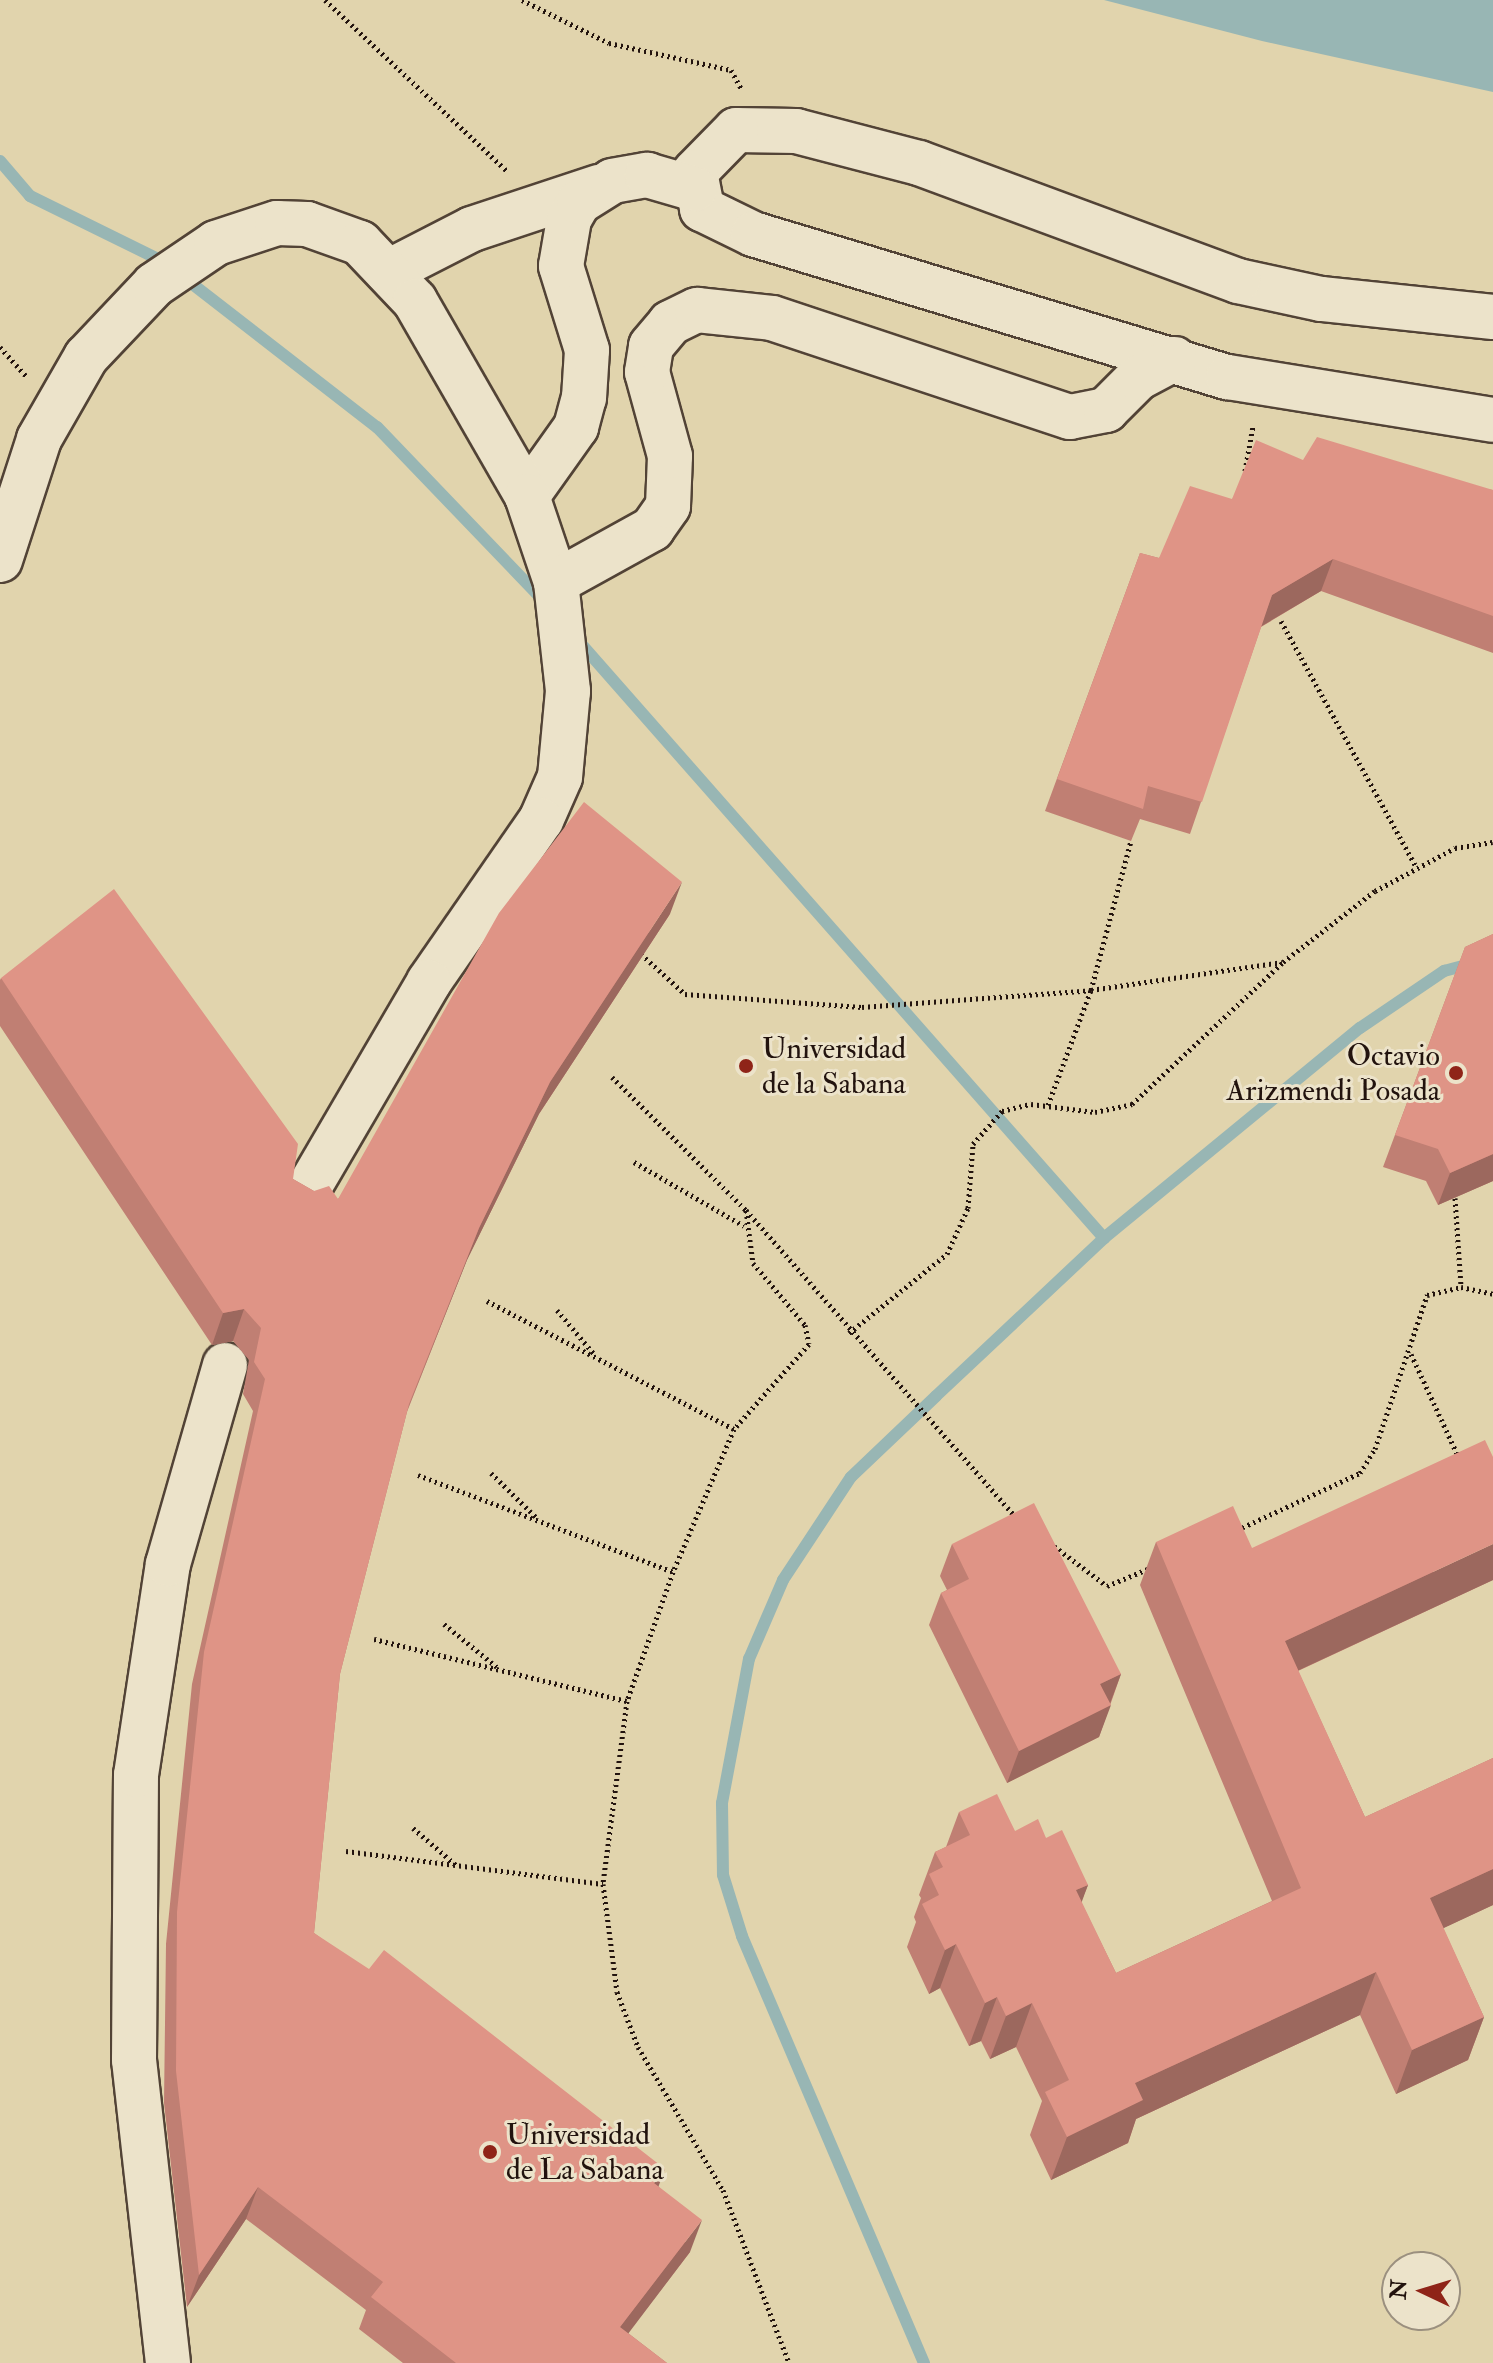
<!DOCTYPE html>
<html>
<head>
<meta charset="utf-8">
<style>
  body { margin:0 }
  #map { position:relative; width:1493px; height:2363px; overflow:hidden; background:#e1d4ad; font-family:"IM FELL Double Pica",serif }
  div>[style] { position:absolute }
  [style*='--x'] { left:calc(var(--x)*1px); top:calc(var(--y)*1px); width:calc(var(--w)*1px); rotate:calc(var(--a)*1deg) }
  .water>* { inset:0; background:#98b6b4 }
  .stream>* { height:12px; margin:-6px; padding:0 6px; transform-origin:6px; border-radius:6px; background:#98b6b4 }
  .path>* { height:5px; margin-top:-2.5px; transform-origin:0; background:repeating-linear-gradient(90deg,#22130e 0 2px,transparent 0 6px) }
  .roads { filter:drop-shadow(2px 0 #524336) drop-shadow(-2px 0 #524336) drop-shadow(0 2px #524336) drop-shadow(0 -2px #524336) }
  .minor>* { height:44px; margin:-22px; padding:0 22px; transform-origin:22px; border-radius:22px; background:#ece3ca }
  .wall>* { inset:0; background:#c07f73 }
  .shaded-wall>* { inset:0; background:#9c685e }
  .building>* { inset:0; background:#df9486 }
  .dots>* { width:22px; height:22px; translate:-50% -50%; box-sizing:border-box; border:4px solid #ece3ca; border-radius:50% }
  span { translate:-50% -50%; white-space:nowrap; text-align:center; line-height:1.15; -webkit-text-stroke:6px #ece3ca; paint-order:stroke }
  .poi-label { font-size:30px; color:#22130e }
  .left { translate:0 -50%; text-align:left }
  .right { translate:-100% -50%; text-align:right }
  .north { position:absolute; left:1381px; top:2251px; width:80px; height:80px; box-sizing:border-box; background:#ece3ca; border:2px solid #9b907f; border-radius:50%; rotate:274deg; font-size:22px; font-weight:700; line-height:32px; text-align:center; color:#22130e }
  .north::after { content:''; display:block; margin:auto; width:28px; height:36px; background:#8f2418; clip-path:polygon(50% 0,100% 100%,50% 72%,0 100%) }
</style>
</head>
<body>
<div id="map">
  <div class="water">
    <i style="clip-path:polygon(1104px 0,1493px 0,1493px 92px,1262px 41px)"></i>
  </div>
  <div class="stream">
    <i style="--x:0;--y:161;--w:46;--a:49.4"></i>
    <i style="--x:30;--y:196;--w:154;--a:26.2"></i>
    <i style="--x:182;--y:276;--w:247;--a:37.8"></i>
    <i style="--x:377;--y:427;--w:243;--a:46.2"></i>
    <i style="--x:575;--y:637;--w:801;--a:48.65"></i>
    <i style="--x:924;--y:2363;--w:464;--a:-113.1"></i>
    <i style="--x:742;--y:1936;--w:64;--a:-107.3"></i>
    <i style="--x:723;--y:1875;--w:72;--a:-90.8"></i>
    <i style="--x:722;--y:1803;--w:147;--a:-79.4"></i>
    <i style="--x:749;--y:1659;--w:86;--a:-66.7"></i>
    <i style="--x:783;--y:1580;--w:123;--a:-56.6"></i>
    <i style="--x:851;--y:1477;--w:117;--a:-43.6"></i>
    <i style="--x:936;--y:1396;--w:231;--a:-43.2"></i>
    <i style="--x:1104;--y:1238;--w:331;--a:-39.4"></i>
    <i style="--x:1360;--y:1028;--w:102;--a:-34.2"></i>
    <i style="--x:1444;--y:971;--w:51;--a:-14.9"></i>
  </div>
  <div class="path">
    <i style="--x:325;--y:0;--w:251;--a:43.2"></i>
    <i style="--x:522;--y:0;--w:97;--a:26.3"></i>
    <i style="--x:609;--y:43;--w:125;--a:12.5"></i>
    <i style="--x:731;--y:70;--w:21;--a:61"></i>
    <i style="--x:0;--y:347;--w:39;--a:48"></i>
    <i style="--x:1245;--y:471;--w:46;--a:-79.9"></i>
    <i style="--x:1281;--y:621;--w:281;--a:61.2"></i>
    <i style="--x:641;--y:954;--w:59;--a:42.3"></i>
    <i style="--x:685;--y:994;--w:177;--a:4.2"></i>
    <i style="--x:862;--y:1007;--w:230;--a:-4.2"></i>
    <i style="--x:1091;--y:990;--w:193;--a:-8.3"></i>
    <i style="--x:612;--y:1077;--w:189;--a:44.8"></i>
    <i style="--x:746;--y:1210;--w:410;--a:48.7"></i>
    <i style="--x:1048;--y:1105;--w:123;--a:-69.5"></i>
    <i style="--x:1091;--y:990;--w:154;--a:-75"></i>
    <i style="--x:634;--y:1162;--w:127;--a:30.2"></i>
    <i style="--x:1455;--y:1198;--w:89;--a:86.1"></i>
    <i style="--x:746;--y:1210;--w:53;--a:82.5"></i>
    <i style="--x:753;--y:1263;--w:81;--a:50"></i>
    <i style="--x:805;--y:1325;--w:19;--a:78"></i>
    <i style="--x:809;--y:1344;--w:113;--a:131.4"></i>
    <i style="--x:734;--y:1429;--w:155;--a:113.1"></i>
    <i style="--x:673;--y:1572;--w:137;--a:109.6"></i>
    <i style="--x:627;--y:1701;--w:185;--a:97.5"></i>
    <i style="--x:603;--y:1884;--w:109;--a:82.6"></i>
    <i style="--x:617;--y:1992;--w:59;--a:69.1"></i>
    <i style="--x:638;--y:2047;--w:166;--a:59.3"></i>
    <i style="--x:723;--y:2190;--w:185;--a:69.1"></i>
    <i style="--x:487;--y:1301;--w:278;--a:27.4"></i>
    <i style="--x:557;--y:1310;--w:59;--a:49.8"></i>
    <i style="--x:849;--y:1333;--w:126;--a:-38.9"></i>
    <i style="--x:947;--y:1254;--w:51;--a:-65.5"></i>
    <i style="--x:968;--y:1208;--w:64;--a:-85.5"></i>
    <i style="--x:973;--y:1144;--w:44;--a:-48.7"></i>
    <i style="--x:1002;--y:1111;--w:30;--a:-14"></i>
    <i style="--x:1031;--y:1104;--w:64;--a:7.1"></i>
    <i style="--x:1095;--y:1112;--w:38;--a:-12"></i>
    <i style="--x:1132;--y:1104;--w:207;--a:-43.2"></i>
    <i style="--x:1283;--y:962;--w:116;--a:-37.7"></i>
    <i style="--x:1375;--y:891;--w:91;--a:-28.3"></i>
    <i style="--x:1455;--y:848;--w:38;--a:-9"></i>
    <i style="--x:1411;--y:1354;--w:115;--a:65.2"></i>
    <i style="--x:491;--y:1473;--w:64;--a:44.4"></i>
    <i style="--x:418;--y:1475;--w:273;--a:20.8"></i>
    <i style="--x:1237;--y:1530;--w:136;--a:-24.9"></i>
    <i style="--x:1360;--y:1473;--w:28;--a:-58"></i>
    <i style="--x:1375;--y:1449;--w:163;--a:-71.3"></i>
    <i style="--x:1427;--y:1295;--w:35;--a:-13"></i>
    <i style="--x:1461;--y:1287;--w:33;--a:12"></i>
    <i style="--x:1054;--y:1546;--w:66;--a:37"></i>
    <i style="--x:1107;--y:1586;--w:47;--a:-22.7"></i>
    <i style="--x:444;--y:1624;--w:68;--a:39.1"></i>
    <i style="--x:374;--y:1639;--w:260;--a:13.8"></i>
    <i style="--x:413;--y:1828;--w:57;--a:40.7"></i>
    <i style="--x:346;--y:1851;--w:259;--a:7.3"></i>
  </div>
  <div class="roads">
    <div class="minor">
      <i style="--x:388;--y:272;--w:94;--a:-27.1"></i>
      <i style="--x:472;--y:229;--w:133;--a:-18.4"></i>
      <i style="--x:1493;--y:317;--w:173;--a:-174"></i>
      <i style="--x:1321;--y:299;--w:85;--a:-167.8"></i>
      <i style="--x:1238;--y:281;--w:340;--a:-159.7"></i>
      <i style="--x:919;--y:163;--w:127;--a:-165.4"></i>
      <i style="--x:796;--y:131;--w:60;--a:-179"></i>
      <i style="--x:736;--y:130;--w:59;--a:134.3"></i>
      <i style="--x:695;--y:172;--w:38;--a:79"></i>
      <i style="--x:702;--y:209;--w:57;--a:26.1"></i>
      <i style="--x:753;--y:234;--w:496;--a:16.8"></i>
      <i style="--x:1228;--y:377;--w:268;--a:9.2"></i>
      <i style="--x:527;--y:496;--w:85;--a:-54.6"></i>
      <i style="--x:576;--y:427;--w:30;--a:-75"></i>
      <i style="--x:584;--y:398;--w:48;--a:-86.4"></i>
      <i style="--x:587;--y:350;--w:88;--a:-107.2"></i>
      <i style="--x:561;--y:266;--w:48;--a:-80.3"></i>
      <i style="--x:569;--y:219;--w:20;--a:-60"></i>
      <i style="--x:579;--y:202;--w:39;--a:-32"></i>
      <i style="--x:612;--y:181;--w:36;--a:-10"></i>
      <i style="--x:647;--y:175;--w:50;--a:16.3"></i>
      <i style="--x:0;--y:560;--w:127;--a:-72.1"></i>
      <i style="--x:39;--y:439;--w:95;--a:-60.2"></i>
      <i style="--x:86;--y:357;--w:99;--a:-46.6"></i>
      <i style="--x:154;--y:285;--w:75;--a:-34.1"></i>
      <i style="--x:216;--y:243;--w:64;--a:-18.2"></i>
      <i style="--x:277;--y:223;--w:30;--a:2"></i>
      <i style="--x:307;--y:224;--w:56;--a:19.7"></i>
      <i style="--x:360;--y:243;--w:80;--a:46.5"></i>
      <i style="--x:415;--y:301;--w:225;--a:60.1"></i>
      <i style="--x:527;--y:496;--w:91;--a:71.4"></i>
      <i style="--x:556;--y:582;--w:110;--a:83.7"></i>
      <i style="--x:568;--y:691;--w:86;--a:95.3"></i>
      <i style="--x:560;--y:777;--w:47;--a:113.8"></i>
      <i style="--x:541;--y:820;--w:197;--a:124.7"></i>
      <i style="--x:429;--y:982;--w:250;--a:120.3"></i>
      <i style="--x:556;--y:582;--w:110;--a:-28.9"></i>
      <i style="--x:652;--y:529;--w:28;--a:-55"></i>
      <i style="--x:668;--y:506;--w:50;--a:-87.7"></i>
      <i style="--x:670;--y:456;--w:87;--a:-105.3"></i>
      <i style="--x:647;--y:372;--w:26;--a:-81"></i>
      <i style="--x:651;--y:346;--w:30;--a:-50"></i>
      <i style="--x:670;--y:323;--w:30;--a:-26"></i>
      <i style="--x:697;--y:310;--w:75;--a:6.1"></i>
      <i style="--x:772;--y:318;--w:314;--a:18.4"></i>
      <i style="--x:1070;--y:417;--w:37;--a:-11"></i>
      <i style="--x:1106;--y:410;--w:45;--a:-45"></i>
      <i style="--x:1138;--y:378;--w:41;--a:-27.8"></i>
      <i style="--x:168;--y:2363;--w:305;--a:-96.4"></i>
      <i style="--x:134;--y:2060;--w:285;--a:-89.6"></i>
      <i style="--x:136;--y:1775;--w:213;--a:-81.4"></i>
      <i style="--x:168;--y:1564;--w:207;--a:-74"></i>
    </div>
  </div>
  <div class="wall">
    <i style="clip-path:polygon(1303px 460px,1493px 490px,1493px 653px,1321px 591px,1261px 627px,1190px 834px,1140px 819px,1131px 841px,1045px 811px,1140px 553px,1159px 558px,1232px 499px)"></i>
    <i style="clip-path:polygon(670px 914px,539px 1114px,467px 1260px,407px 1412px,340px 1674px,314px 1933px,659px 2187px,690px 2252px,628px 2333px,667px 2363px,403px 2363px,359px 2329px,366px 2310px,246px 2219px,187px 2307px,164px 2103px,166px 1944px,192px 1684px,253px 1411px,243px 1394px,249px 1360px,233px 1341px,212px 1345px,0 1026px,0 980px,1px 978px,293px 1179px,314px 1191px,338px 1199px)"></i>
    <i style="clip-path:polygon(1493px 934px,1493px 1181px,1438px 1205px,1426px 1181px,1383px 1167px,1465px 947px)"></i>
    <i style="clip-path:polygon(1156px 1542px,1252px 1548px,1493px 1580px,1298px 1671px,1365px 1817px,1493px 1758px,1493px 1905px,1443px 1928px,1484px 2017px,1468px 2060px,1396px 2094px,1360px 2015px,1136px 2119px,1128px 2143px,1051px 2180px,1030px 2135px,1042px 2101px,1016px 2047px,990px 2059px,981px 2041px,969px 2046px,940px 1988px,929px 1994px,907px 1947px,916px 1922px,914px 1917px,921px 1898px,919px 1895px,935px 1852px,946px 1847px,959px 1812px,1015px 1831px,1046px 1838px,1088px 1885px,1081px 1902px,1116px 1973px,1272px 1901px,1140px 1585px)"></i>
    <i style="clip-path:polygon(952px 1544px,1121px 1674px,1099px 1737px,1007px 1783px,929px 1625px,941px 1593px,947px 1590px,940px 1576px)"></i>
  </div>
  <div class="shaded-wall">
    <i style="clip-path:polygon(1333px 559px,1321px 591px,1260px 627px,1272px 595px)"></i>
    <i style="clip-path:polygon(682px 882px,670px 914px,539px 1114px,467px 1260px,397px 1436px,479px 1228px,550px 1082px)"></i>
    <i style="clip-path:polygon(1493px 1154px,1493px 1181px,1438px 1205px,1450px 1173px)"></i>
    <i style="clip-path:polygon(244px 1309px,233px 1341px,212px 1345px,223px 1313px)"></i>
    <i style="clip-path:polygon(1493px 1544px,1493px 1580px,1269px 1684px,1285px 1641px)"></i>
    <i style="clip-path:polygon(1121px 1674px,1109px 1706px,1100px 1684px)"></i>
    <i style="clip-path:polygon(1111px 1705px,1099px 1737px,1007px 1783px,1019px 1751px)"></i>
    <i style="clip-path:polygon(1493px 1869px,1493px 1905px,1414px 1942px,1430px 1898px)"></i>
    <i style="clip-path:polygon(1088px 1885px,1072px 1928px,1076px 1890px)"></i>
    <i style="clip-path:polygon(956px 1944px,940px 1988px,929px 1994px,945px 1950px)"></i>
    <i style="clip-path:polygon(1376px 1972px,1360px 2015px,1136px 2119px,1128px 2143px,1051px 2180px,1067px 2137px,1135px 2083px)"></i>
    <i style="clip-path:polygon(997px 1997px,981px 2041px,969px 2046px,985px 2003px)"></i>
    <i style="clip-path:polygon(1032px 2003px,1016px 2047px,990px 2059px,1006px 2016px)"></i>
    <i style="clip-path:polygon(1484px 2017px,1468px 2060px,1396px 2094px,1412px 2050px)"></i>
    <i style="clip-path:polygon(665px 2169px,653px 2201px,654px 2183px)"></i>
    <i style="clip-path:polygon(258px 2187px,246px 2219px,187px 2307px,199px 2275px)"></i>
    <i style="clip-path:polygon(702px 2220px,690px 2252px,609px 2359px,620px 2327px)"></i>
  </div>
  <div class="building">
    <i style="clip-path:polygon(1317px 437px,1493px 490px,1493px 616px,1333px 559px,1272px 595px,1202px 802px,1148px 786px,1143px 809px,1057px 779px,1140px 553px,1159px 558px,1190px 486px,1232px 499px,1256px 440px,1303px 460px)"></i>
    <i style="clip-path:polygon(584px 802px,682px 882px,550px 1082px,479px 1228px,409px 1404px,340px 1674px,314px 1933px,369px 1969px,384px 1950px,665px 2169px,654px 2183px,702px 2220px,620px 2327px,667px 2363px,456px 2363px,371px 2297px,383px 2282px,258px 2187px,199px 2275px,176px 2071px,177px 1912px,204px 1652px,265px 1379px,254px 1362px,261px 1328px,244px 1309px,223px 1313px,1px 978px,114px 889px,298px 1144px,293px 1179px,314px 1191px,329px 1186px,338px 1199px,499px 913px)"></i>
    <i style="clip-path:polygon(1493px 934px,1493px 1154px,1450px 1173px,1438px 1149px,1395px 1135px,1465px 947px)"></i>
    <i style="clip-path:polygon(1485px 1440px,1493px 1457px,1493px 1544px,1285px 1641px,1365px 1817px,1493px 1758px,1493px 1869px,1430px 1898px,1484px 2017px,1412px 2050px,1376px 1972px,1135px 2083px,1143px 2100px,1067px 2137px,1045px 2092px,1069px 2080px,1032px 2003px,1006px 2016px,997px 1997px,985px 2003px,956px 1944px,945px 1950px,922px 1904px,939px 1895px,929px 1874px,943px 1867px,935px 1852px,970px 1835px,959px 1812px,997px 1794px,1015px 1831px,1038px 1819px,1046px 1838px,1062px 1830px,1088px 1885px,1076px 1890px,1116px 1973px,1301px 1888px,1156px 1542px,1233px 1506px,1252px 1548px)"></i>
    <i style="clip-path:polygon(1034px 1503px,1121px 1674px,1100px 1684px,1111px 1705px,1019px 1751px,941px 1593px,969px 1579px,952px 1544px)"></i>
  </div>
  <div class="dots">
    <i style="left:746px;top:1066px;background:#8f2418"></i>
    <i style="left:1456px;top:1073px;background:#8f2418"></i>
    <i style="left:490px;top:2152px;background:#8f2418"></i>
  </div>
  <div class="poi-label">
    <span class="left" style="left:762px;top:1066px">Universidad<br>de la Sabana</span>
    <span class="right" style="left:1440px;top:1073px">Octavio<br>Arizmendi Posada</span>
    <span class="left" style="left:506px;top:2152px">Universidad<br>de La Sabana</span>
  </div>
  <div class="north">N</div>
</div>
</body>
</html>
